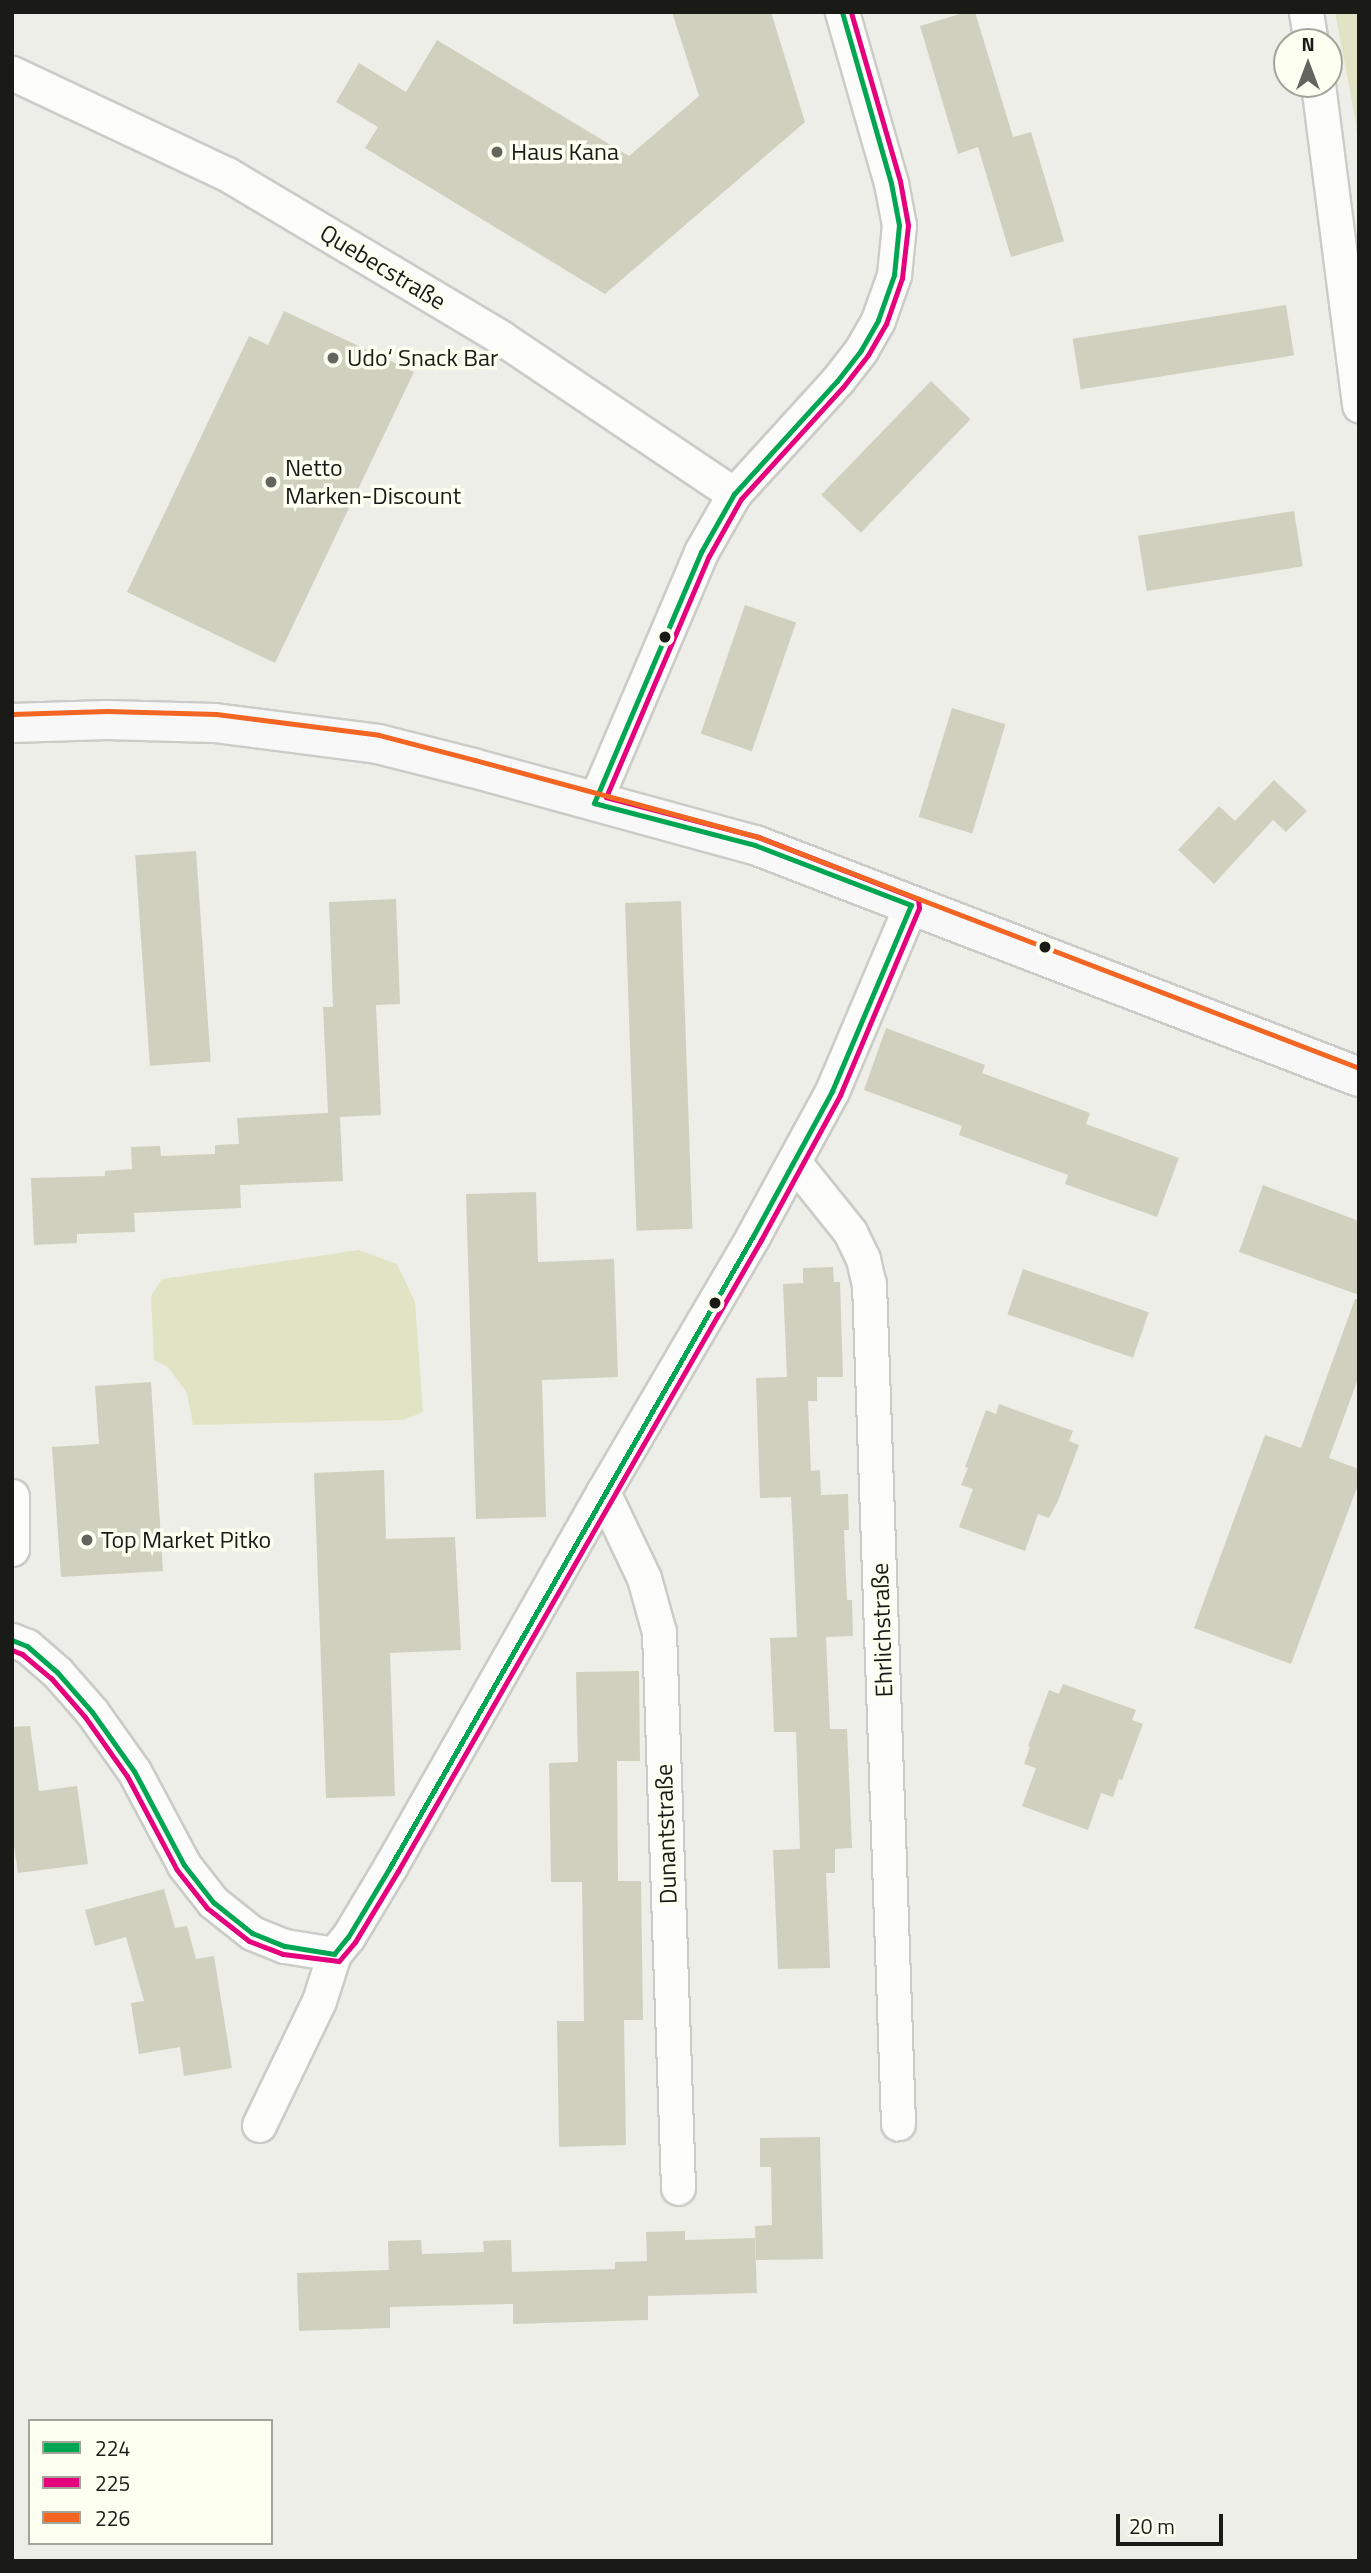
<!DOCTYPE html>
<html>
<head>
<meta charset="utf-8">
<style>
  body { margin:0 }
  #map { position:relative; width:1371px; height:2573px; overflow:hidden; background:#edeee7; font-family:"Titillium Web",sans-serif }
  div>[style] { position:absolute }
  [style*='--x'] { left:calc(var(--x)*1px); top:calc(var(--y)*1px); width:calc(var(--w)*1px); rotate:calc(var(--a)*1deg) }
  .green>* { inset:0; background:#e1e4c4 }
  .building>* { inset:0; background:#cfd1be; transform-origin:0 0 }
  .roads { filter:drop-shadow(2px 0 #cbccc7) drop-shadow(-2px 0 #cbccc7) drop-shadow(0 2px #cbccc7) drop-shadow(0 -2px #cbccc7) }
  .minor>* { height:33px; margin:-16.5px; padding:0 16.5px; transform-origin:16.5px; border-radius:16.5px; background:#fcfcfb }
  .secondary>* { height:38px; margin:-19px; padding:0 19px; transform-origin:19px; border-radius:19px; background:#f8f8f9 }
  .bus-1>* { height:5px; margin:-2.5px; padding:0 2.5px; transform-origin:2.5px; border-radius:2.5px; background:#00a651 }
  .bus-2>* { height:5px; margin:-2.5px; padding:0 2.5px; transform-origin:2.5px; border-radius:2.5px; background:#e5007d }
  .bus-3>* { height:5px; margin:-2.5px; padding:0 2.5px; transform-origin:2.5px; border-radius:2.5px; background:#f26522 }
  .dots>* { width:19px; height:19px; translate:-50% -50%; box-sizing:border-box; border:4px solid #fdfff1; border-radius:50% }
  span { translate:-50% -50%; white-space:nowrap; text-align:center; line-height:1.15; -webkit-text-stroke:7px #fdfff1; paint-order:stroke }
  .poi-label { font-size:24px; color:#1a1b16 }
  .left { translate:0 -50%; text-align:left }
  .street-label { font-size:24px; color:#1a1b16 }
  .frame { position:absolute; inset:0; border:14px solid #1a1b16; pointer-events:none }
  .legend { position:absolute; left:28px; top:2419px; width:245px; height:126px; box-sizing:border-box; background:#fdfff1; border:2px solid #a2a499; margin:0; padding:9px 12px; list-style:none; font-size:21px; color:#1a1b16 }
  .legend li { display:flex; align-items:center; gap:14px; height:35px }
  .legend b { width:35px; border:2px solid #a2a499 }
  .north { position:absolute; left:1273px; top:28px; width:70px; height:70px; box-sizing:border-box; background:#fdfff1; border:2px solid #a2a499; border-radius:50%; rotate:0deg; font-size:19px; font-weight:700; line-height:28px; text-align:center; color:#1a1b16 }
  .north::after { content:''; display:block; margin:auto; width:24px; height:32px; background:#64655f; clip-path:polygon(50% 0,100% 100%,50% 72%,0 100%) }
  .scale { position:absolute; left:1116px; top:2514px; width:107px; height:32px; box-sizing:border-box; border:4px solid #1a1b16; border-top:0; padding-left:9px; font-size:21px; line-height:24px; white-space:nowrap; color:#1a1b16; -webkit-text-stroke:5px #fdfff1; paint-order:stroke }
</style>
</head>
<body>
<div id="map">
  <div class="green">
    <i style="clip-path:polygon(1335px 12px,1359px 12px,1359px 151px,1355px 118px)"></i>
    <i style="clip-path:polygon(359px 1250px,397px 1264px,415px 1302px,423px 1412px,404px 1420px,193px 1425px,187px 1393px,168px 1367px,154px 1360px,151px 1296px,162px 1279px)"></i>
  </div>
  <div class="building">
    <i style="clip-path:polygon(672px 12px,771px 12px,805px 122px,605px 294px,365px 148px,378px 127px,336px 102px,359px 63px,406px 92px,437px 40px,629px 156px,699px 96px)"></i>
    <i style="clip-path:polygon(966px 12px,975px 12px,1013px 137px,1031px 132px,1064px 241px,1011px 257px,978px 147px,958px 154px,920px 26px)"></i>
    <i style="left:1286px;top:305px;width:51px;height:216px;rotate:81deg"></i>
    <i style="clip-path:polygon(284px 311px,414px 372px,275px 663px,127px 592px,249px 336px,268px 345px)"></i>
    <i style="left:931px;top:381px;width:55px;height:158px;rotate:44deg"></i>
    <i style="left:1294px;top:511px;width:56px;height:158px;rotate:81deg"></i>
    <i style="left:745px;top:605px;width:54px;height:136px;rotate:19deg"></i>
    <i style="left:952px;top:708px;width:56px;height:114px;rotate:17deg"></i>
    <i style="clip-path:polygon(1274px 780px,1307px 811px,1286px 832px,1273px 820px,1214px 884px,1178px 850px,1219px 806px,1235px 821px)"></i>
    <i style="left:196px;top:851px;width:211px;height:61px;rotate:86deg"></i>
    <i style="clip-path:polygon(396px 899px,400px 1004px,376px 1005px,381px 1115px,340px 1117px,343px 1181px,240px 1185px,241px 1208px,134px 1213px,135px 1232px,77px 1234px,77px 1243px,34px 1245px,31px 1178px,105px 1176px,105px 1171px,132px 1169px,131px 1147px,160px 1146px,161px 1156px,215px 1154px,215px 1145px,239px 1144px,237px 1118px,328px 1113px,323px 1007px,333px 1007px,329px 902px)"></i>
    <i style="left:681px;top:901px;width:328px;height:56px;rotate:88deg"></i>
    <i style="clip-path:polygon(886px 1028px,985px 1065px,982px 1073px,1090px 1113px,1086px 1124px,1179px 1158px,1157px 1217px,1065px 1184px,1068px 1175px,959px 1135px,962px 1126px,864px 1090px)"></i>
    <i style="clip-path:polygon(1263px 1185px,1359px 1221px,1359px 1295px,1239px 1252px)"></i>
    <i style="clip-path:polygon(536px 1192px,538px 1262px,614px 1259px,618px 1377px,542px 1380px,546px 1517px,476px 1519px,466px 1194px)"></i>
    <i style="clip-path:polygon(833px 1267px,834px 1282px,840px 1282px,843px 1377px,817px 1377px,817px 1401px,808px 1401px,811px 1471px,820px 1470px,821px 1495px,848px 1494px,849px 1530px,844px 1530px,847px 1600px,852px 1600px,853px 1636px,826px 1637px,830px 1729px,847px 1729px,852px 1848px,835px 1849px,835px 1873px,826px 1873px,830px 1968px,778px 1969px,773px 1850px,800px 1849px,796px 1732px,774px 1732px,770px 1638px,797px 1637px,793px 1538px,791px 1497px,760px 1498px,756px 1378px,787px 1377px,783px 1284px,803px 1283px,803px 1268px)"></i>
    <i style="left:1023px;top:1269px;width:133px;height:48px;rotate:19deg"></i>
    <i style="clip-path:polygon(1355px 1299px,1359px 1299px,1359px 1376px,1329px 1458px,1359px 1469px,1359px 1482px,1291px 1664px,1194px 1628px,1265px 1435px,1301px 1448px)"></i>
    <i style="clip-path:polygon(151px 1382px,163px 1571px,61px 1577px,52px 1447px,99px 1444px,95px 1386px)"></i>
    <i style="clip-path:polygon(999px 1404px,1073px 1431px,1069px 1441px,1079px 1445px,1058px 1501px,1049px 1518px,1038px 1514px,1025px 1551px,959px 1527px,973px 1489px,961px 1485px,968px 1468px,965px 1467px,986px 1410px,996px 1414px)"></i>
    <i style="clip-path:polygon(384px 1470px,386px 1539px,455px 1537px,461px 1650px,390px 1653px,395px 1796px,326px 1798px,314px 1473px)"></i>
    <i style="clip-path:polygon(639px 1671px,640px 1761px,617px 1761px,618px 1881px,641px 1881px,643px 2020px,624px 2020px,626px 2145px,559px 2147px,557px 2021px,584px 2021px,582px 1882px,551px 1882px,549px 1763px,578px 1762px,576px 1672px)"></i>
    <i style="clip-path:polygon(1063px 1684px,1136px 1710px,1132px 1720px,1143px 1724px,1122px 1780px,1119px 1779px,1113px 1797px,1101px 1793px,1088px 1830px,1022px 1806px,1036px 1768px,1024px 1764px,1030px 1747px,1028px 1746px,1049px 1690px,1059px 1694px)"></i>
    <i style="clip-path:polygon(30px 1726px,39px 1791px,77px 1786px,88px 1864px,18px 1873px,12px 1832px,12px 1727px)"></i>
    <i style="clip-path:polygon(164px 1889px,175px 1928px,187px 1926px,196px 1959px,214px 1956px,232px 2068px,184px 2076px,180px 2047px,139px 2054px,131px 2003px,144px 2001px,126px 1937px,95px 1946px,85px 1910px)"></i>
    <i style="clip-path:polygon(820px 2137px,823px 2259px,756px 2260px,755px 2226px,772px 2225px,771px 2167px,760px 2167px,760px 2138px)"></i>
    <i style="clip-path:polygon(685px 2231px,685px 2240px,755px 2238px,757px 2293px,648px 2296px,648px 2320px,513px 2324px,513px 2304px,390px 2307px,390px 2328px,299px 2331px,297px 2273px,389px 2270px,388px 2241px,421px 2240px,422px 2254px,484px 2252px,483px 2241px,511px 2240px,512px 2272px,615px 2269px,615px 2262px,647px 2261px,646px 2232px)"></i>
  </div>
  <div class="roads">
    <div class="minor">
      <i style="--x:1306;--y:12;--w:30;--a:81"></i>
      <i style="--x:12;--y:73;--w:238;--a:25.2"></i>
      <i style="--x:227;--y:174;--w:318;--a:30.8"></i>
      <i style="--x:500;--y:337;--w:282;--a:33.9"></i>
      <i style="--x:1318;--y:84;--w:324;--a:82.7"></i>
      <i style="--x:594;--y:803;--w:273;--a:-66.9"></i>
      <i style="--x:701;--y:552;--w:67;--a:-60.4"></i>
      <i style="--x:734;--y:494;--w:153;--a:-47.7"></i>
      <i style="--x:837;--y:381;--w:39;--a:-52"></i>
      <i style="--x:861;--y:350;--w:34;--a:-60"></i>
      <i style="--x:878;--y:320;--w:48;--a:-70.4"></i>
      <i style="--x:894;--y:275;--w:50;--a:-84.3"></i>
      <i style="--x:899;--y:225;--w:43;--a:-100.8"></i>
      <i style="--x:891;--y:183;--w:178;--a:-106"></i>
      <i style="--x:794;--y:1162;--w:90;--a:51.3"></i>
      <i style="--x:850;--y:1232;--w:30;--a:64"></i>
      <i style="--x:863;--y:1259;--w:26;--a:77"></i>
      <i style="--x:869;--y:1284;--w:840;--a:88.02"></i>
      <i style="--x:603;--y:1492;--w:95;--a:64.5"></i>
      <i style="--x:644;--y:1578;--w:56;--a:74.5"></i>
      <i style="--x:659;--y:1632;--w:556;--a:88.04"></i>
      <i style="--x:12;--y:1496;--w:53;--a:90"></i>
      <i style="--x:12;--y:1640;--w:16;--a:22"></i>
      <i style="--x:27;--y:1646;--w:40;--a:41"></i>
      <i style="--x:57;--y:1672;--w:53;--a:48.8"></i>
      <i style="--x:92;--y:1712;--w:72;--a:54.6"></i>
      <i style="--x:134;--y:1771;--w:106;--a:62"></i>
      <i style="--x:184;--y:1865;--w:47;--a:51.9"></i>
      <i style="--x:213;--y:1902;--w:50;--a:38.5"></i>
      <i style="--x:252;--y:1933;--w:35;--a:22"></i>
      <i style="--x:285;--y:1946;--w:50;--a:9.3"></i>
      <i style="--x:259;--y:2125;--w:138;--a:-64.2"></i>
      <i style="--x:319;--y:2001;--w:49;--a:-72.3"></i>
      <i style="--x:334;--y:1954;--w:22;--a:-51"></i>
      <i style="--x:348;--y:1937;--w:82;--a:-59"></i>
      <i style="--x:390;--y:1867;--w:431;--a:-60.4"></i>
      <i style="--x:603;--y:1492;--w:297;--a:-59.6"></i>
      <i style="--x:753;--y:1236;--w:165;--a:-61.4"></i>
      <i style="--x:832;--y:1091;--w:202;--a:-67"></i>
    </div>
    <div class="secondary">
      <i style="--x:12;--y:723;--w:95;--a:-1.8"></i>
      <i style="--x:107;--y:720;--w:108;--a:1.6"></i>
      <i style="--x:215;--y:723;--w:164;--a:7.3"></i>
      <i style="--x:378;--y:744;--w:98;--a:14.2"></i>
      <i style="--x:473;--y:768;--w:292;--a:15.3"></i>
      <i style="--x:755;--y:845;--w:647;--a:21.01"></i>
    </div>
  </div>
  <div class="bus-1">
    <i style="--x:12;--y:1640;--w:16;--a:22"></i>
    <i style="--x:27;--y:1646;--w:40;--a:41"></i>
    <i style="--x:57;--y:1672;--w:53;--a:48.8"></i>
    <i style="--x:92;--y:1712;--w:72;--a:54.6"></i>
    <i style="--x:134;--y:1771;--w:106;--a:62"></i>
    <i style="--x:184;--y:1865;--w:47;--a:51.9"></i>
    <i style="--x:213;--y:1902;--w:50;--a:38.5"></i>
    <i style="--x:252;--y:1933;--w:35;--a:22"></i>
    <i style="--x:285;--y:1946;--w:50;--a:9.3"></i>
    <i style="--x:334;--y:1954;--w:22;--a:-51"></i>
    <i style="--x:348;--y:1937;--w:82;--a:-59"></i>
    <i style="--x:390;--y:1867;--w:728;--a:-60.09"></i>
    <i style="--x:753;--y:1236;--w:165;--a:-61.4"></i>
    <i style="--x:832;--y:1091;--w:202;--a:-67"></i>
    <i style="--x:911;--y:905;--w:167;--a:-159"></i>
    <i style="--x:755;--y:845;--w:166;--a:-165.4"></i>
    <i style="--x:594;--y:803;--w:273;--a:-66.9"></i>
    <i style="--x:701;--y:552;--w:67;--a:-60.4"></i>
    <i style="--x:734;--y:494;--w:153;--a:-47.7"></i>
    <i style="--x:837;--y:381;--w:39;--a:-52"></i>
    <i style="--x:861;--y:350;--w:34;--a:-60"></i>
    <i style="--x:878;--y:320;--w:48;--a:-70.4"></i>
    <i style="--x:894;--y:275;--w:50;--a:-84.3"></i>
    <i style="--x:899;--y:225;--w:43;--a:-100.8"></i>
    <i style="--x:891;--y:183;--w:178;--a:-106"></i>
  </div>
  <div class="bus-2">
    <i style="--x:12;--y:1650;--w:11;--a:22"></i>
    <i style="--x:22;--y:1654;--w:38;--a:40"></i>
    <i style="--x:51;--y:1678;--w:52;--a:48.9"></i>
    <i style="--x:85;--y:1717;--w:72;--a:54.6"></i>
    <i style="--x:127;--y:1776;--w:106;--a:62"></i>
    <i style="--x:177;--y:1870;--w:48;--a:51.7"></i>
    <i style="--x:207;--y:1908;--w:53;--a:38.2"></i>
    <i style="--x:249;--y:1941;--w:36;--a:21"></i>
    <i style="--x:283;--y:1954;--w:56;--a:7.1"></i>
    <i style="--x:339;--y:1961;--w:25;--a:-50"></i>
    <i style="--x:355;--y:1942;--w:83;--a:-58.8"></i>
    <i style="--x:398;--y:1871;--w:728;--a:-60.09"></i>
    <i style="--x:761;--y:1240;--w:165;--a:-61.4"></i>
    <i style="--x:840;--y:1095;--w:203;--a:-67.1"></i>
    <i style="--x:919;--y:908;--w:9;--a:-96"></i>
    <i style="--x:918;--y:899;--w:172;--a:-158.8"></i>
    <i style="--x:758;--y:837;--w:157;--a:-165.3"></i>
    <i style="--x:606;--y:797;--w:262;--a:-66.9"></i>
    <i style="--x:709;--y:556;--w:65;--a:-60.7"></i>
    <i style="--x:741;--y:499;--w:151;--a:-47.7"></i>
    <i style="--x:843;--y:387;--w:41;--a:-52"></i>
    <i style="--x:868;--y:355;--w:36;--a:-60"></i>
    <i style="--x:886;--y:324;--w:49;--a:-70.8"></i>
    <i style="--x:902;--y:278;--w:53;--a:-83.5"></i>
    <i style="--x:908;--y:225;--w:45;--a:-100.3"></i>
    <i style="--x:900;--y:181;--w:176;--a:-106.2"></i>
  </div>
  <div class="bus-3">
    <i style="--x:12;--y:714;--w:95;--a:-1.8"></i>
    <i style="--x:107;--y:711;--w:109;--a:1.6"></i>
    <i style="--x:216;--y:714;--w:164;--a:7.3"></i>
    <i style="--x:379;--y:735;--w:99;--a:14.6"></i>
    <i style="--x:475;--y:760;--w:293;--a:15.2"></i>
    <i style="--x:758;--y:837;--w:644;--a:21.02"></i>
  </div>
  <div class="dots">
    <i style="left:497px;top:152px;background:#64655f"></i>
    <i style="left:333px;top:358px;background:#64655f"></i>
    <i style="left:271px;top:482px;background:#64655f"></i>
    <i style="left:665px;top:637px;background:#1a1b16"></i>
    <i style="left:1045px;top:947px;background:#1a1b16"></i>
    <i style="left:715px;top:1303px;background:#1a1b16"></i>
    <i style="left:87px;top:1540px;background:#64655f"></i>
  </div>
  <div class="poi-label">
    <span class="left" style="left:511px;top:152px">Haus Kana</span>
    <span class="left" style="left:347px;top:358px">Udo‘ Snack Bar</span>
    <span class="left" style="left:285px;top:482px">Netto<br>Marken-Discount</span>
    <span class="left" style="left:101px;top:1540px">Top Market Pitko</span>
  </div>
  <div class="street-label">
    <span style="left:383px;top:267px;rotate:31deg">Quebecstraße</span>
    <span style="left:882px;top:1630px;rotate:-92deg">Ehrlichstraße</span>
    <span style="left:666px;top:1834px;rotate:-92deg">Dunantstraße</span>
  </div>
  <div class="frame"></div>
  <ul class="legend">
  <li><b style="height:9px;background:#00a651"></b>224</li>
  <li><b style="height:9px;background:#e5007d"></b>225</li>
  <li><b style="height:9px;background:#f26522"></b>226</li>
  </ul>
  <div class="north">N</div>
  <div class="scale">20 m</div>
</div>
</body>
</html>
